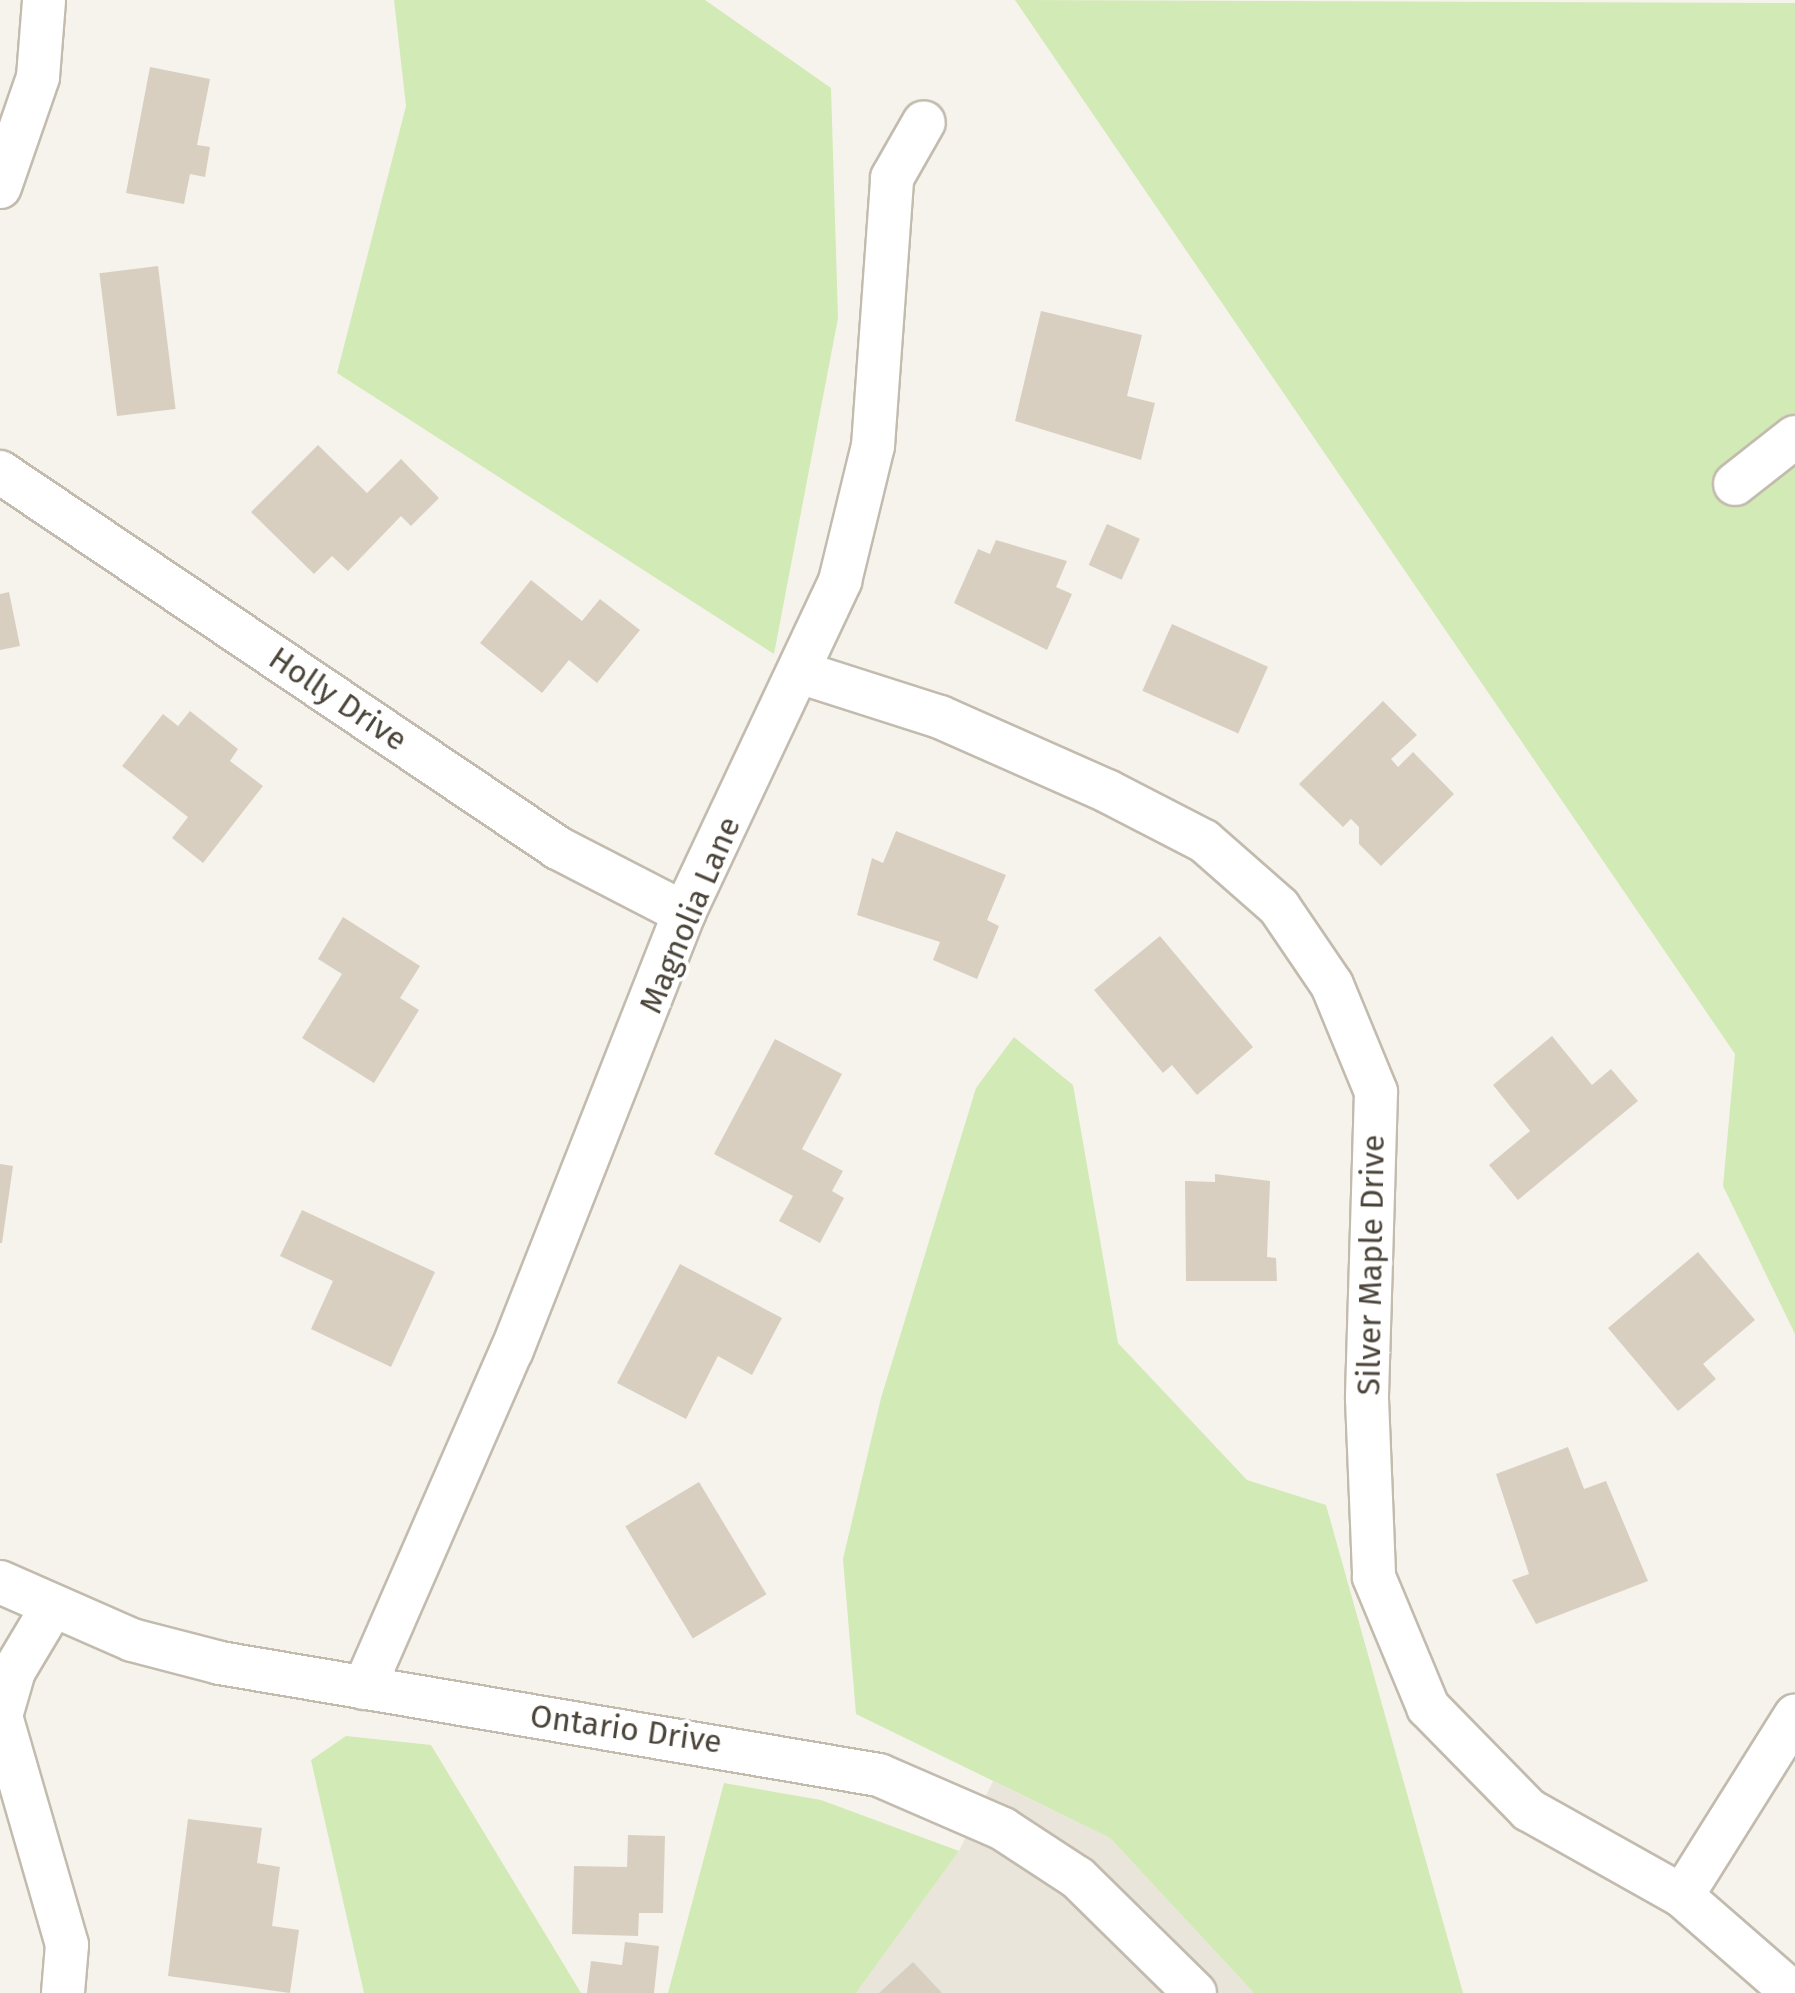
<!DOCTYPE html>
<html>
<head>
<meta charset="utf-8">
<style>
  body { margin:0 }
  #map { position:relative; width:1795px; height:1993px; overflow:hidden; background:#f6f3ec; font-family:"Fira Sans",sans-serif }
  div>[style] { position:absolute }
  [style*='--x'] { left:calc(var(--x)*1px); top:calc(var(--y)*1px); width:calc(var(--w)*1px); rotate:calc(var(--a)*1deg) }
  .residential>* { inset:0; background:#eae5da }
  .green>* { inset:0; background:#d2eab5 }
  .building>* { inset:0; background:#d8cfc1; transform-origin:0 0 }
  .roads { filter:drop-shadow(2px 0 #c2bbae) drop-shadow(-2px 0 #c2bbae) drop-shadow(0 2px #c2bbae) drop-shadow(0 -2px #c2bbae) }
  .minor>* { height:42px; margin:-21px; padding:0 21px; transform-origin:21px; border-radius:21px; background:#fff }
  span { translate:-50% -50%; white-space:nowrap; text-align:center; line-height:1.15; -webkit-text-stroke:8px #fff; paint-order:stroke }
  .street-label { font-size:32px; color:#4b4439 }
</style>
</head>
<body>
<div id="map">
  <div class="residential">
    <i style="clip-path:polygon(993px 1781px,1110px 1838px,1254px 1993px,856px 1993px,959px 1851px)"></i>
  </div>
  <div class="green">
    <i style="clip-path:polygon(394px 0,705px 0,831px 88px,838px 318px,774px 654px,337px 373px,406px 106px)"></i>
    <i style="clip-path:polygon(1015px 0,1795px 3px,1795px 1334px,1723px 1186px,1735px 1054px)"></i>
    <i style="clip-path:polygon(1014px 1037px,1073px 1085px,1118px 1343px,1247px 1480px,1326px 1505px,1463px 1993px,1254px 1993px,1110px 1838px,856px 1714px,843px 1559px,881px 1398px,976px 1088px)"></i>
    <i style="clip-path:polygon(346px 1736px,431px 1745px,581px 1993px,364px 1993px,311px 1760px)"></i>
    <i style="clip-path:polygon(724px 1783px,821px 1800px,959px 1851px,856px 1993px,668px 1993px)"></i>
  </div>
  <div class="building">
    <i style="clip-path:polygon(150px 67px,210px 79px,197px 145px,210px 147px,205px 177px,190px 174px,184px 204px,126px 193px)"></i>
    <i style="left:158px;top:266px;width:144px;height:59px;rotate:83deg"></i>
    <i style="clip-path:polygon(1041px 311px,1142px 335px,1127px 396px,1155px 403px,1141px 460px,1015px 421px)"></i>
    <i style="clip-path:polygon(318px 445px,367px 493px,401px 459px,439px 498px,411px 526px,401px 516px,348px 571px,332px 556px,314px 574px,251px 512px)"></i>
    <i style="left:1107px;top:524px;width:36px;height:45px;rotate:24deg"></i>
    <i style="clip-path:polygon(996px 540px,1067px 561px,1056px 587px,1072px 594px,1047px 650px,954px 603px,978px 549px,990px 554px)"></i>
    <i style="clip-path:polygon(531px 580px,582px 621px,600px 599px,640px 630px,597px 683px,569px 660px,542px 693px,480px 643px)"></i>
    <i style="clip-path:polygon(9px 592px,20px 646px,0 650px,0 594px)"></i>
    <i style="left:1172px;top:624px;width:105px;height:73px;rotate:24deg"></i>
    <i style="clip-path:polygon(1383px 701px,1417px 735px,1391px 759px,1398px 767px,1413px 752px,1454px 794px,1381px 866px,1359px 844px,1359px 827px,1351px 819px,1343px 827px,1299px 784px)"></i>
    <i style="clip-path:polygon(190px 711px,238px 749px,230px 761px,263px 786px,203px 863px,172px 838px,188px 817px,122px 766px,163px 714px,178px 726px)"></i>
    <i style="clip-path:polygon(896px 831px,1006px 875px,987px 920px,999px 926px,977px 979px,933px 960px,940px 942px,857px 915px,872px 858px,883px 863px)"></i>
    <i style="clip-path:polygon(343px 917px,420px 966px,400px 998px,419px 1010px,374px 1083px,302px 1038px,342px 974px,318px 959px)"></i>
    <i style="clip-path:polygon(1160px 936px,1253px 1047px,1197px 1095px,1172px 1065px,1163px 1073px,1094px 990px)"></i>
    <i style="clip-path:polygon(1552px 1036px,1592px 1085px,1611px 1069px,1638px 1101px,1518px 1200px,1489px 1165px,1530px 1131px,1493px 1085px)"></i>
    <i style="clip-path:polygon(775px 1039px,842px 1074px,802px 1149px,843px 1171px,832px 1191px,844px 1198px,820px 1243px,779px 1221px,793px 1196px,714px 1154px)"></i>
    <i style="clip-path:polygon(0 1164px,13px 1166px,2px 1243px,0 1243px)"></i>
    <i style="clip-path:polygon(1215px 1174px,1270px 1181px,1267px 1257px,1276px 1258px,1277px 1281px,1186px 1281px,1185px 1181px,1215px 1182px)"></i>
    <i style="clip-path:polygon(302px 1210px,435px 1272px,391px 1367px,311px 1329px,333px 1281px,280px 1256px)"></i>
    <i style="clip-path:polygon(1698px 1252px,1755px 1320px,1703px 1364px,1716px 1379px,1678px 1411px,1608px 1328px)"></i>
    <i style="clip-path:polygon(680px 1264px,782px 1318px,752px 1375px,718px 1356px,686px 1419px,617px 1383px)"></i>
    <i style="clip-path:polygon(1568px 1447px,1584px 1489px,1606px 1481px,1648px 1581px,1536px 1624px,1512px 1580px,1529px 1574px,1496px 1474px)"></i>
    <i style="left:699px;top:1482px;width:131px;height:86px;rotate:59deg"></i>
    <i style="clip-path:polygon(188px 1819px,262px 1828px,257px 1863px,280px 1867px,272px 1926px,299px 1930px,290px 1993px,168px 1976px)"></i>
    <i style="clip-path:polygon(628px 1835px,665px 1836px,663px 1913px,639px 1913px,638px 1936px,572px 1934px,574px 1866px,627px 1867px)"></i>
    <i style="clip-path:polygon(625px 1942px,659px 1946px,654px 1993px,587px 1993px,591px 1961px,622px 1965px)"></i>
    <i style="clip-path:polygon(913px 1962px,942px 1993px,879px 1993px)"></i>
  </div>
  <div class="roads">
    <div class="minor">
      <i style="--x:0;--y:187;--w:116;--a:-70.9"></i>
      <i style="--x:38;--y:77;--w:77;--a:-85.5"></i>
      <i style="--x:0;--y:472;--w:673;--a:33.97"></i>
      <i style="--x:558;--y:848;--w:142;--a:27.3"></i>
      <i style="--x:1735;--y:484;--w:76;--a:-38.1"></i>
      <i style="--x:802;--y:673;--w:145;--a:17.7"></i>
      <i style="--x:940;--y:717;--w:183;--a:23.9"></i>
      <i style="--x:1107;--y:791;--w:109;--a:27.3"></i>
      <i style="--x:1204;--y:841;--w:100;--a:41.3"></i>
      <i style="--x:1279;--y:907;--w:94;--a:55.8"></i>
      <i style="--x:1332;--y:985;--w:116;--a:67.6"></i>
      <i style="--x:1376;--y:1092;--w:307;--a:91.7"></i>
      <i style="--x:1367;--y:1399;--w:178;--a:87.7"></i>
      <i style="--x:1374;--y:1577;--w:141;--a:67.4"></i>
      <i style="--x:1428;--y:1707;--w:144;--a:45.6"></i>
      <i style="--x:1529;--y:1810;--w:176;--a:29.3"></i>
      <i style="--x:1682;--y:1896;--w:147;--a:41.1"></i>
      <i style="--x:0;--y:1582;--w:144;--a:23.7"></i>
      <i style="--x:132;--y:1640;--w:91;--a:14.6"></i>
      <i style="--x:220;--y:1663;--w:668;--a:9.65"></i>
      <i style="--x:879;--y:1775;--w:135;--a:23.5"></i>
      <i style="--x:1003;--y:1829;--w:90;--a:33.2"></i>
      <i style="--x:1078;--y:1878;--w:164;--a:44.5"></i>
      <i style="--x:51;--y:1609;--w:72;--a:120.8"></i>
      <i style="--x:14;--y:1671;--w:47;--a:106.1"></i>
      <i style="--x:1;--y:1716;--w:238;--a:73.9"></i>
      <i style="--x:67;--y:1945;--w:48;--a:94.8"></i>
      <i style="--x:364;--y:1688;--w:369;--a:-66.4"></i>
      <i style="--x:512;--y:1350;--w:470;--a:-68.5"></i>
      <i style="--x:684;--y:913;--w:367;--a:-64.8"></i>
      <i style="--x:840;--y:581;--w:139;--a:-76.3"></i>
      <i style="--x:873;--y:446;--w:269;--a:-85.9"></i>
      <i style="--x:892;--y:178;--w:64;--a:-60.3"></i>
      <i style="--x:1682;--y:1896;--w:213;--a:-57.9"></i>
    </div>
  </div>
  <div class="street-label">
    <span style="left:338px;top:699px;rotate:34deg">Holly Drive</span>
    <span style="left:690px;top:915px;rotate:-67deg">Magnolia Lane</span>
    <span style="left:1371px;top:1265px;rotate:-89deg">Silver Maple Drive</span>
    <span style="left:626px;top:1729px;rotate:8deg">Ontario Drive</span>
  </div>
</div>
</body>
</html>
